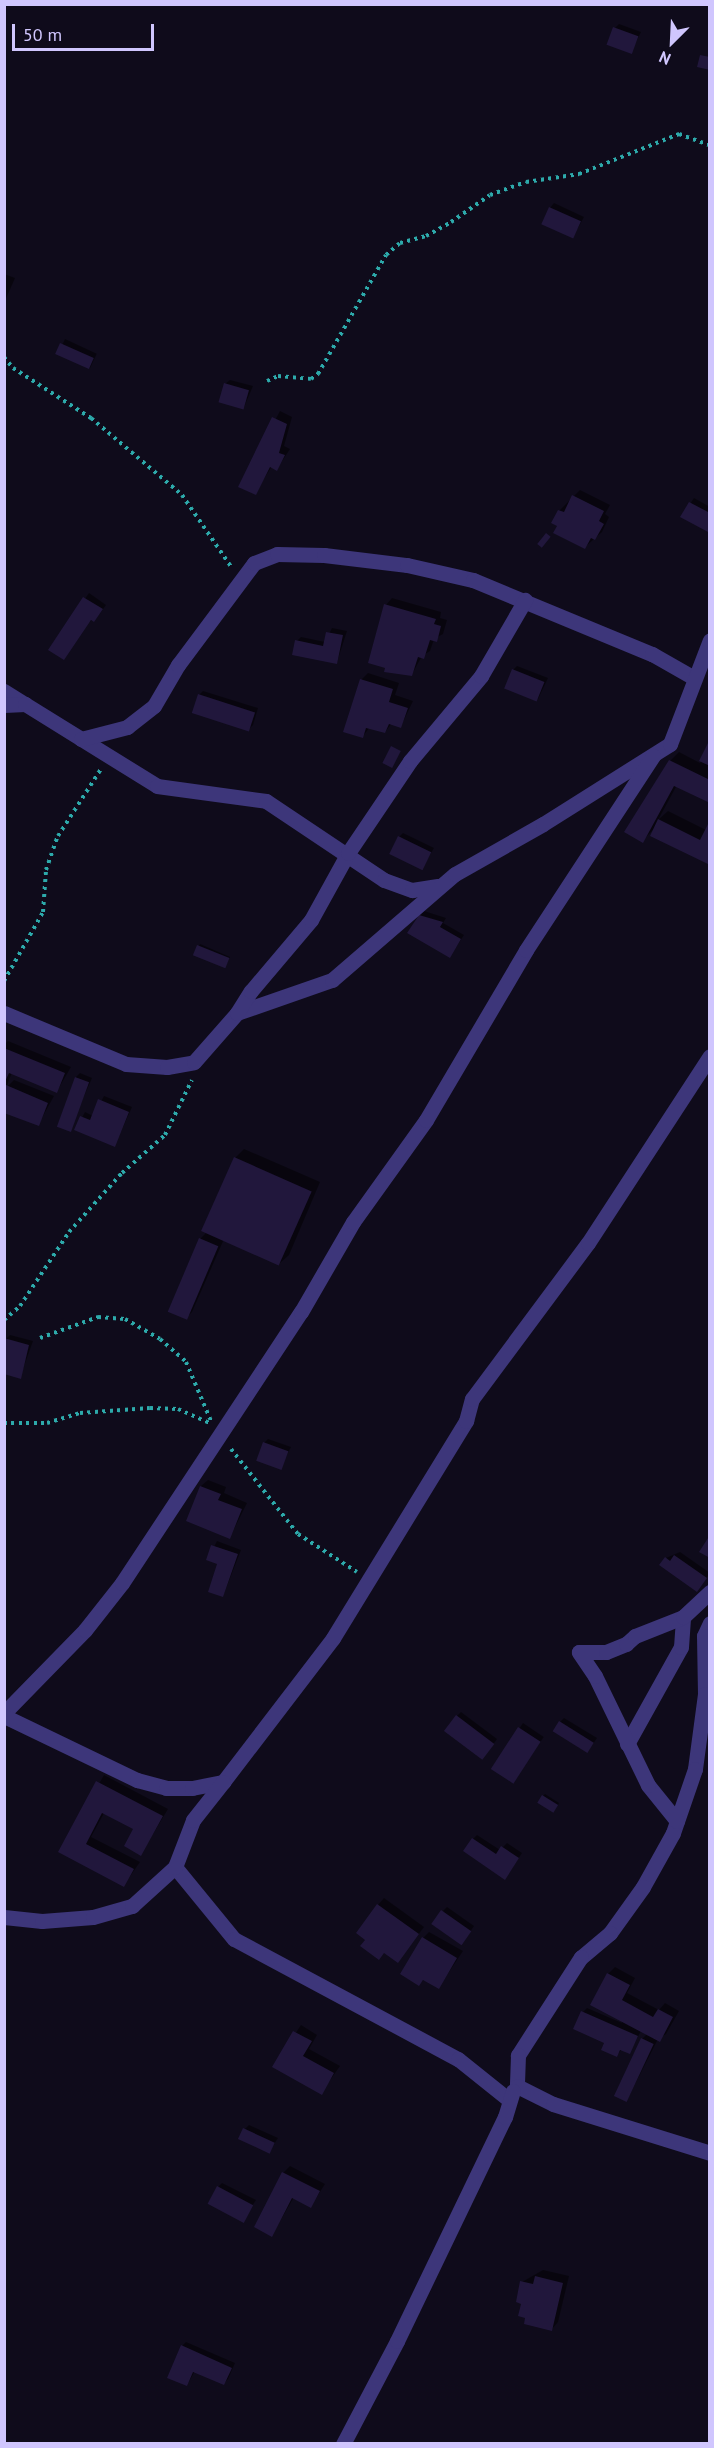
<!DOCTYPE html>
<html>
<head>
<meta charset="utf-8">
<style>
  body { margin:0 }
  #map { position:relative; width:714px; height:2448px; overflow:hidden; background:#0f0b1b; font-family:"PT Sans",sans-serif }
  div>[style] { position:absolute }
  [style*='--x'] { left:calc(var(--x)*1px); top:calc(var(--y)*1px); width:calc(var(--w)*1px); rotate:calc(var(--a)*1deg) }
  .shadow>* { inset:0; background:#0007; transform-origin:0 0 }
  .building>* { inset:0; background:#21173c; transform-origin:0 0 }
  .path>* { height:4px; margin-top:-2px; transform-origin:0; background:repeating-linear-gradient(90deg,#2daaab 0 3px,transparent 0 7.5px) }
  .minor>* { height:15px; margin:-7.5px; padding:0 7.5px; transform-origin:7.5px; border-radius:7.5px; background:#3d367a }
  span { translate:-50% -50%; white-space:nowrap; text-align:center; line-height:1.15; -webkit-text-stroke:6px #0f0b1b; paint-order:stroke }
  .frame { position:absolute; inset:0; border:6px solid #d0c6fe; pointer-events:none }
  .north { position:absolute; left:642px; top:12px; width:60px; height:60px; -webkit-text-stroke:4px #0f0b1b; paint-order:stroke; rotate:204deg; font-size:16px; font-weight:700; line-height:24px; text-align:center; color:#d0c6fe }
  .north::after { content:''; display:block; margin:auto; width:21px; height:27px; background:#d0c6fe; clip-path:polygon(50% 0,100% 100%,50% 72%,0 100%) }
  .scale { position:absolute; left:12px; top:24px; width:142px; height:27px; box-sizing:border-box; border:3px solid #d0c6fe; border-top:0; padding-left:8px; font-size:18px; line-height:21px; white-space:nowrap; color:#d0c6fe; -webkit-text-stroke:4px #0f0b1b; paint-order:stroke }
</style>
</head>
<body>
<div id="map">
  <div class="shadow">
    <i style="clip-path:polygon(619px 24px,641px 32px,631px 52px,615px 28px)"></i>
    <i style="clip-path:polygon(554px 203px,584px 217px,573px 237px,550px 208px)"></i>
    <i style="clip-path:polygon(4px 274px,15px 278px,4px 303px)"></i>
    <i style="left:65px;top:339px;width:35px;height:16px;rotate:25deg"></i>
    <i style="clip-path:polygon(230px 380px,253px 386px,244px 407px,225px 384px)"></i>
    <i style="clip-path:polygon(280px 411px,292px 417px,284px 446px,290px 449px,277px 469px,272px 466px,255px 493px,240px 486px)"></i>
    <i style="clip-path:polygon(580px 490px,610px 505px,605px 514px,609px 517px,602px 532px,585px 547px,559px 526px,559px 511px)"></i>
    <i style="clip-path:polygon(694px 498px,710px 507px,710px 531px,682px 516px)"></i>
    <i style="clip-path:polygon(89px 593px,106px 605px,98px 616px,50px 649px)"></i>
    <i style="clip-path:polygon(392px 598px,441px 612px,440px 618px,447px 620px,443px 634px,434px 639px,430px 651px,422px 656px,412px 674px,386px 605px)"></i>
    <i style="clip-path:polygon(332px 628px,347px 631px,337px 662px,297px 641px,301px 637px,325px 642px)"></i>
    <i style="clip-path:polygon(517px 666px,548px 678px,538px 699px,513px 670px)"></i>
    <i style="clip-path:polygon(368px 673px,399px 683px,395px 695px,413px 701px,401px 726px,392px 723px,385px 732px,370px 727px,363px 736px,362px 679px)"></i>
    <i style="clip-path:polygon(203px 691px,258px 708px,253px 725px,249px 729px,199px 695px)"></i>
    <i style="clip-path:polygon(710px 743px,710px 802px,677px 785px,658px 820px,668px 811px,706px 830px,710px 864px,654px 829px,642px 841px,670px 761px,679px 752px,700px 763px)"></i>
    <i style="clip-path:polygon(403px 833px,434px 848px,422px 868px,399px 837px)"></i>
    <i style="clip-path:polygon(424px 911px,446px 918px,443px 923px,464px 935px,450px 956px,420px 916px)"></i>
    <i style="clip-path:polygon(200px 944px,230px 957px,226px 965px,195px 954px)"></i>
    <i style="clip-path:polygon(8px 1041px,71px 1067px,57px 1091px,12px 1072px,6px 1088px,14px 1080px,54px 1096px,38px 1125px,4px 1111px,4px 1045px)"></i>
    <i style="clip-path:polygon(80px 1073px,92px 1078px,69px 1130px,76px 1077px)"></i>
    <i style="clip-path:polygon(104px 1096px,132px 1107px,115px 1145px,76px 1129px,85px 1112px,93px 1116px)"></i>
    <i style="clip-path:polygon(244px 1149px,320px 1182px,289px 1255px,280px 1263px,224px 1239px,192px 1312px,186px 1318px,200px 1239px,207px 1232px,235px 1158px)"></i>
    <i style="clip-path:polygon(10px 1335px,33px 1341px,20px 1377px,6px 1339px)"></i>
    <i style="clip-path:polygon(268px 1439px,291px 1447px,280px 1468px,264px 1443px)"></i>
    <i style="clip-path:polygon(208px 1480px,226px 1487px,224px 1493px,247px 1503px,230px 1537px,201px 1486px)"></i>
    <i style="clip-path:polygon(217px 1541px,241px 1550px,223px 1596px,219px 1563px,208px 1559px)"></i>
    <i style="clip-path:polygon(680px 1552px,710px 1573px,701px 1586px,666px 1558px)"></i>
    <i style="clip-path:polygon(461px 1712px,497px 1739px,486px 1754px,457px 1716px)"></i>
    <i style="clip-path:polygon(564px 1718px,597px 1738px,588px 1751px,560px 1722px)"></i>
    <i style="left:523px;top:1723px;width:25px;height:54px;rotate:34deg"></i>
    <i style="clip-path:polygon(104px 1775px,168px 1809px,141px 1854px,135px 1829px,104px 1813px,91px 1837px,140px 1862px,124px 1885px,60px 1852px)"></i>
    <i style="clip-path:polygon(545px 1794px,559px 1803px,554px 1810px,543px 1796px)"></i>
    <i style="clip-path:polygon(477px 1835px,500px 1850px,507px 1843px,522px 1853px,509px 1873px,473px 1839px)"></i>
    <i style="clip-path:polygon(384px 1898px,424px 1927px,398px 1961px,367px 1939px,378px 1905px)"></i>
    <i style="clip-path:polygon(447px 1907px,474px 1926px,465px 1939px,443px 1911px)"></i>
    <i style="clip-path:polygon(429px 1932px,463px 1951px,439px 1987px,425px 1979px,419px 1984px,423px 1938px)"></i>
    <i style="clip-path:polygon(615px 1967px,635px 1978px,627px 1993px,659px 2010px,665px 2003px,679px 2011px,666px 2034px,658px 2039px,627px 2100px,642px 2039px,647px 2034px,641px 2031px,629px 2053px,622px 2049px,617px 2055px,583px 2012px,587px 2008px,622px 2023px,608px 1974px)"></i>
    <i style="clip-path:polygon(301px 2025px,317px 2035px,309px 2049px,340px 2066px,321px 2093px,274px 2066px)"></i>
    <i style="clip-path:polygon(249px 2125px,278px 2138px,269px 2152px,245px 2129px)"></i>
    <i style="clip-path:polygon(290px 2166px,325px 2184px,311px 2206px,294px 2197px,272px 2235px,283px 2173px)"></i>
    <i style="clip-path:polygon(222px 2183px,256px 2200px,243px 2220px,218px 2187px)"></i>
    <i style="clip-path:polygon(543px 2270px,569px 2276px,558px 2322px,552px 2329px,523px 2302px,522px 2282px)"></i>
    <i style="clip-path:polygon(186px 2342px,235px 2363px,228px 2379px,224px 2383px,195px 2371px,187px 2385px,182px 2346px)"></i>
  </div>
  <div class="building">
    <i style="left:613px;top:27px;width:27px;height:19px;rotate:20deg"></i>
    <i style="clip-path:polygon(700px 55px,710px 57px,710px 70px,697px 67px)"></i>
    <i style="left:549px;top:207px;width:35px;height:19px;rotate:24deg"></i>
    <i style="left:60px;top:343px;width:37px;height:12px;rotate:24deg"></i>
    <i style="left:224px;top:383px;width:26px;height:20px;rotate:16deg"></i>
    <i style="clip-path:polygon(272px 417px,287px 424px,279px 453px,285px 455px,277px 471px,270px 467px,256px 495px,238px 487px)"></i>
    <i style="clip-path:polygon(572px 495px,604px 511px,599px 521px,604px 524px,595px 540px,591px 538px,585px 549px,553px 533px,557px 526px,551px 523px,558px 510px,564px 512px)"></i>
    <i style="clip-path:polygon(689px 502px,710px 513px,710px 533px,680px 517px)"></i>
    <i style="left:546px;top:533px;width:6px;height:14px;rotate:39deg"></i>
    <i style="clip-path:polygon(83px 597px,103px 609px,94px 622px,91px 620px,64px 660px,48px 650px)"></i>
    <i style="clip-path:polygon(384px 604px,436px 619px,434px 624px,441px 626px,437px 642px,430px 640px,424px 659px,418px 657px,412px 676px,384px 672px,385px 668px,368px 663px)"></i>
    <i style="clip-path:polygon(326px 632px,343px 635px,337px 664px,292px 655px,295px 640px,323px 646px)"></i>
    <i style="left:512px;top:669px;width:35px;height:21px;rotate:22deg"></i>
    <i style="clip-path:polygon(360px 679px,393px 689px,389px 702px,408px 708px,401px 728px,389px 724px,385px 733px,366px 728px,363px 738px,343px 732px)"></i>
    <i style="left:198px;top:694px;width:60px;height:20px;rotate:18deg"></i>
    <i style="clip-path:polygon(708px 743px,710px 744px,710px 766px,699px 761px)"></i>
    <i style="left:391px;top:746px;width:11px;height:19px;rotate:27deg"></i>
    <i style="clip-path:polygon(669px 760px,710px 780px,710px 803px,674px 786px,643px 843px,624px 832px)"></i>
    <i style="clip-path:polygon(658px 819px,700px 840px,710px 820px,710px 865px,650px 836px)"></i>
    <i style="left:398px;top:836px;width:37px;height:20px;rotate:26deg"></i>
    <i style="clip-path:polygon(419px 915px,443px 922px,440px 927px,461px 939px,450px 958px,407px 933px)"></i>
    <i style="left:197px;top:945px;width:35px;height:11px;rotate:22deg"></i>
    <i style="clip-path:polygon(4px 1048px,65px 1073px,57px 1093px,9px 1073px,4px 1084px)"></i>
    <i style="left:75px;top:1077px;width:15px;height:53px;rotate:20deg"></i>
    <i style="clip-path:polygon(6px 1085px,48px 1103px,39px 1126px,4px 1113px)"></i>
    <i style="clip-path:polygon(98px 1099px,129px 1112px,115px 1147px,74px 1130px,80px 1116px,90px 1120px)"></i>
    <i style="left:234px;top:1157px;width:85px;height:81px;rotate:24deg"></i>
    <i style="left:199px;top:1238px;width:21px;height:80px;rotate:23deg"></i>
    <i style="clip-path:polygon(4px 1338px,29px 1345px,21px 1379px,4px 1374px)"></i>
    <i style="left:263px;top:1442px;width:27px;height:20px;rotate:20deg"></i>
    <i style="clip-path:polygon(200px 1486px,221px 1494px,218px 1500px,242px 1509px,230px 1539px,186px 1521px)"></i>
    <i style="clip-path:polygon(710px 1535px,710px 1558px,699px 1552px)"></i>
    <i style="clip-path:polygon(211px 1545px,238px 1554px,223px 1597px,208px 1592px,217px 1564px,206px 1560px)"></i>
    <i style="clip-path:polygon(674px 1555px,707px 1578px,697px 1592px,659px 1565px,665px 1557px,670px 1561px)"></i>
    <i style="left:456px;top:1715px;width:48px;height:20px;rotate:37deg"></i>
    <i style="left:559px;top:1721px;width:41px;height:12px;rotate:32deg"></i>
    <i style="left:518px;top:1727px;width:27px;height:50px;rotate:33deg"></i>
    <i style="clip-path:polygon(96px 1781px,163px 1816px,141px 1856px,124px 1846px,133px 1829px,102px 1813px,86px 1844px,134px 1869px,124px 1887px,58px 1852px)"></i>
    <i style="left:542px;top:1795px;width:19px;height:9px;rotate:32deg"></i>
    <i style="clip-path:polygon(472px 1838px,496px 1854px,501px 1846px,519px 1858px,505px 1880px,463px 1851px)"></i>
    <i style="clip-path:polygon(377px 1904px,419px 1934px,398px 1963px,384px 1953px,379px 1960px,360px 1946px,365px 1940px,356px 1933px)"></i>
    <i style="left:441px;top:1910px;width:37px;height:17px;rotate:35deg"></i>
    <i style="clip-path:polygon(422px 1937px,457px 1958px,439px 1989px,423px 1980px,419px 1986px,400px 1974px)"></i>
    <i style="clip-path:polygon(607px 1973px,630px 1985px,622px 2000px,653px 2017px,658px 2009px,673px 2017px,660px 2042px,590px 2005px)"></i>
    <i style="clip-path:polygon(581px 2011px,638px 2036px,630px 2054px,620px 2050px,617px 2057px,601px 2050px,604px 2043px,573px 2029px)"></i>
    <i style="clip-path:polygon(293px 2031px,312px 2041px,303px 2056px,334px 2073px,322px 2095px,272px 2067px)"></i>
    <i style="left:641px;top:2038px;width:14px;height:64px;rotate:25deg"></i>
    <i style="left:243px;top:2128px;width:35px;height:12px;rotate:25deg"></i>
    <i style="clip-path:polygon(282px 2172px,320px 2191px,311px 2208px,292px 2198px,272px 2237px,254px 2227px)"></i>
    <i style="left:217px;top:2186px;width:41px;height:20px;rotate:28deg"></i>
    <i style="clip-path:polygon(535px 2276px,563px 2283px,552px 2331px,524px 2324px,525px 2318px,518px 2316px,521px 2304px,516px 2302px,520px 2281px,533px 2284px)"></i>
    <i style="clip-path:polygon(181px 2345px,232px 2368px,224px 2385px,193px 2372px,187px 2386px,167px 2378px)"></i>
  </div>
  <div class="path">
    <i style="--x:4;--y:357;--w:14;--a:51"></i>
    <i style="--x:13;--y:368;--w:93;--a:32.7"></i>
    <i style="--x:91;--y:418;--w:119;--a:40.2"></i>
    <i style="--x:182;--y:495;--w:88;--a:55.6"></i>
    <i style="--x:267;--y:381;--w:12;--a:-24"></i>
    <i style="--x:278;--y:376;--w:33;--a:5"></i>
    <i style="--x:311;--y:379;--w:9;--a:-36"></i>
    <i style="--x:318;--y:374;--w:137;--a:-60.3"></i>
    <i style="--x:386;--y:255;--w:18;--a:-41"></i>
    <i style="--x:400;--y:243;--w:27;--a:-15"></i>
    <i style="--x:426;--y:236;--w:29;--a:-29"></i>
    <i style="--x:451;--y:222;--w:47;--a:-34.7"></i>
    <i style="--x:490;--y:195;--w:38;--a:-20"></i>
    <i style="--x:526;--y:182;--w:54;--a:-8.6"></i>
    <i style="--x:579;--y:174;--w:108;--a:-21.8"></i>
    <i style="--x:679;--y:134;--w:33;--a:20"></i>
    <i style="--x:4;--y:981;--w:79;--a:-60.5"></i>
    <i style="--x:43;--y:912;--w:42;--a:-85.9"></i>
    <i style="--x:46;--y:870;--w:36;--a:-71"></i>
    <i style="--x:58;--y:836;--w:80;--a:-57.3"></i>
    <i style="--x:4;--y:1320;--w:21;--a:-41"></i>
    <i style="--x:20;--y:1306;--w:89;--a:-56.5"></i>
    <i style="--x:69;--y:1232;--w:79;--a:-48.1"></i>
    <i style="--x:122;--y:1173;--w:57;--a:-41.5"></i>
    <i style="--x:165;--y:1135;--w:61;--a:-63.9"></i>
    <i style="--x:40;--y:1338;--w:62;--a:-19.9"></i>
    <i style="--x:98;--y:1317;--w:27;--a:4"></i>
    <i style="--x:125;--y:1319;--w:40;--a:29.7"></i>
    <i style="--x:160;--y:1339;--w:35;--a:41"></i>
    <i style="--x:186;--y:1362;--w:64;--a:67"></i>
    <i style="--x:4;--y:1423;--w:43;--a:0"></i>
    <i style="--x:47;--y:1423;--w:34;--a:-17"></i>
    <i style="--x:80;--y:1413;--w:70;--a:-4.1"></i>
    <i style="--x:150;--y:1408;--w:28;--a:2"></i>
    <i style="--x:178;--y:1409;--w:35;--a:24"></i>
    <i style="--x:231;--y:1449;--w:108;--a:51.8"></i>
    <i style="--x:298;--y:1534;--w:70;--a:32.8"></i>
  </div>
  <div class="minor">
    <i style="--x:4;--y:691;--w:25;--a:32"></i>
    <i style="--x:4;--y:705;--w:21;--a:-3"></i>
    <i style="--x:25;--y:704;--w:155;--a:31.8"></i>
    <i style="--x:157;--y:786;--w:110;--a:7.8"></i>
    <i style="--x:266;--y:801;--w:142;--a:33.8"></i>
    <i style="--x:384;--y:880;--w:30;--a:20"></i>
    <i style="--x:412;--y:890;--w:26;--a:-9"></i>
    <i style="--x:81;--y:739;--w:48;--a:-14.6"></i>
    <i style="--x:127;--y:727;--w:34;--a:-38"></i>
    <i style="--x:154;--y:706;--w:48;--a:-59.7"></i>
    <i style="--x:178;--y:665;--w:127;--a:-53.3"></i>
    <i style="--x:254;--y:563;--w:25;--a:-21"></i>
    <i style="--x:277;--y:554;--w:47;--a:1.2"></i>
    <i style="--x:324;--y:555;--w:84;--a:6.9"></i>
    <i style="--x:407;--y:565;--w:68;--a:12.8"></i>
    <i style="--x:473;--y:580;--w:194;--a:22.5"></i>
    <i style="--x:652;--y:654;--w:48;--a:29.7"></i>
    <i style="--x:4;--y:1013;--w:132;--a:22.7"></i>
    <i style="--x:126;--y:1064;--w:41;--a:4.2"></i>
    <i style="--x:167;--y:1067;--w:27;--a:-10"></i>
    <i style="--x:194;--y:1062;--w:65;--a:-48.7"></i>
    <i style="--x:237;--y:1013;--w:101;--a:-19.2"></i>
    <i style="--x:332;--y:980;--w:162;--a:-40.8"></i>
    <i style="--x:455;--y:874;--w:101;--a:-29.6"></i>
    <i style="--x:543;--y:824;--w:150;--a:-32.2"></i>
    <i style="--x:670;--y:744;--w:111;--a:-69"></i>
    <i style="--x:237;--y:1013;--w:26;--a:-58"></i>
    <i style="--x:251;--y:991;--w:93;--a:-49.8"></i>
    <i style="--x:311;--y:920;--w:77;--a:-61.1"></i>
    <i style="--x:348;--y:853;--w:111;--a:-56"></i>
    <i style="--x:410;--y:761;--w:111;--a:-50.1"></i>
    <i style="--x:481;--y:676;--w:88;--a:-59.9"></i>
    <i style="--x:710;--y:1623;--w:14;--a:115"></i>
    <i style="--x:704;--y:1636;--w:58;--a:89"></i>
    <i style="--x:705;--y:1694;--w:76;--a:97.6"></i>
    <i style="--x:695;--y:1769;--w:68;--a:109"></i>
    <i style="--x:673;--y:1833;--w:62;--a:119.1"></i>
    <i style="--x:643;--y:1887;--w:57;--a:125.7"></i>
    <i style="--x:610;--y:1933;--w:38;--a:140"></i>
    <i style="--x:581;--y:1957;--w:117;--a:122.7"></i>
    <i style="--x:518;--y:2055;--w:31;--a:92"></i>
    <i style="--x:517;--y:2086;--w:40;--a:26.6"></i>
    <i style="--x:553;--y:2104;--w:164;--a:17.3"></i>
    <i style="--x:4;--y:1713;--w:116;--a:-45.7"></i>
    <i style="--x:85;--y:1630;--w:60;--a:-51.8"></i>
    <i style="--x:122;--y:1583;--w:325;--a:-56.6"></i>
    <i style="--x:301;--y:1312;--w:104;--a:-60"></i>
    <i style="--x:353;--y:1222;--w:125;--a:-54.4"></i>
    <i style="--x:426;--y:1120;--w:197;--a:-59.5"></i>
    <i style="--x:526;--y:950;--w:232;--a:-56.8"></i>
    <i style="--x:4;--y:1716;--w:148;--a:25.7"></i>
    <i style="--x:137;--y:1780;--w:30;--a:15"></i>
    <i style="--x:166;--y:1788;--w:26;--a:0"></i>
    <i style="--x:192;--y:1788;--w:32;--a:-11"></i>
    <i style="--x:223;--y:1782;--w:181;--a:-52.6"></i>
    <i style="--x:333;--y:1638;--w:255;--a:-58.5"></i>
    <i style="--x:466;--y:1421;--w:23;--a:-75"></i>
    <i style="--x:472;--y:1399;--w:194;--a:-53.4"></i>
    <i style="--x:588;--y:1243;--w:223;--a:-56.9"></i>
    <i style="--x:627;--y:1744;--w:111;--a:-60.9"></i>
    <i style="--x:681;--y:1647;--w:30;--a:-86"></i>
    <i style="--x:677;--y:1821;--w:46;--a:-128.9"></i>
    <i style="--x:648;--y:1785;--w:121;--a:-115.9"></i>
    <i style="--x:595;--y:1676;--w:29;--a:-124"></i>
    <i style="--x:579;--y:1652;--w:27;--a:0"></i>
    <i style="--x:606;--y:1652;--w:22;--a:-22"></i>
    <i style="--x:626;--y:1644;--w:12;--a:-42"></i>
    <i style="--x:635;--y:1636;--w:52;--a:-21.6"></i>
    <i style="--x:683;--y:1617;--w:37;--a:-43"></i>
    <i style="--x:175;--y:1867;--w:93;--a:50.7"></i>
    <i style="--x:234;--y:1939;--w:254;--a:28.2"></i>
    <i style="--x:458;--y:2059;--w:64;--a:38.7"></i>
    <i style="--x:4;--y:1917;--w:38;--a:6"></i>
    <i style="--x:42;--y:1921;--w:51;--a:-4.5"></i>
    <i style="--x:93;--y:1917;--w:41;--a:-15.8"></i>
    <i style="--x:132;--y:1906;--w:58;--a:-42.2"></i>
    <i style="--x:175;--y:1867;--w:50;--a:-69"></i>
    <i style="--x:193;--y:1820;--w:48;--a:-51.7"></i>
    <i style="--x:343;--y:2444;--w:116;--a:-62.3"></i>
    <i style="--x:397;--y:2341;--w:249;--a:-64.3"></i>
    <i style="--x:505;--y:2117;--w:27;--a:-73"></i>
  </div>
  <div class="frame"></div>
  <div class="north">N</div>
  <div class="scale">50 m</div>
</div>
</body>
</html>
